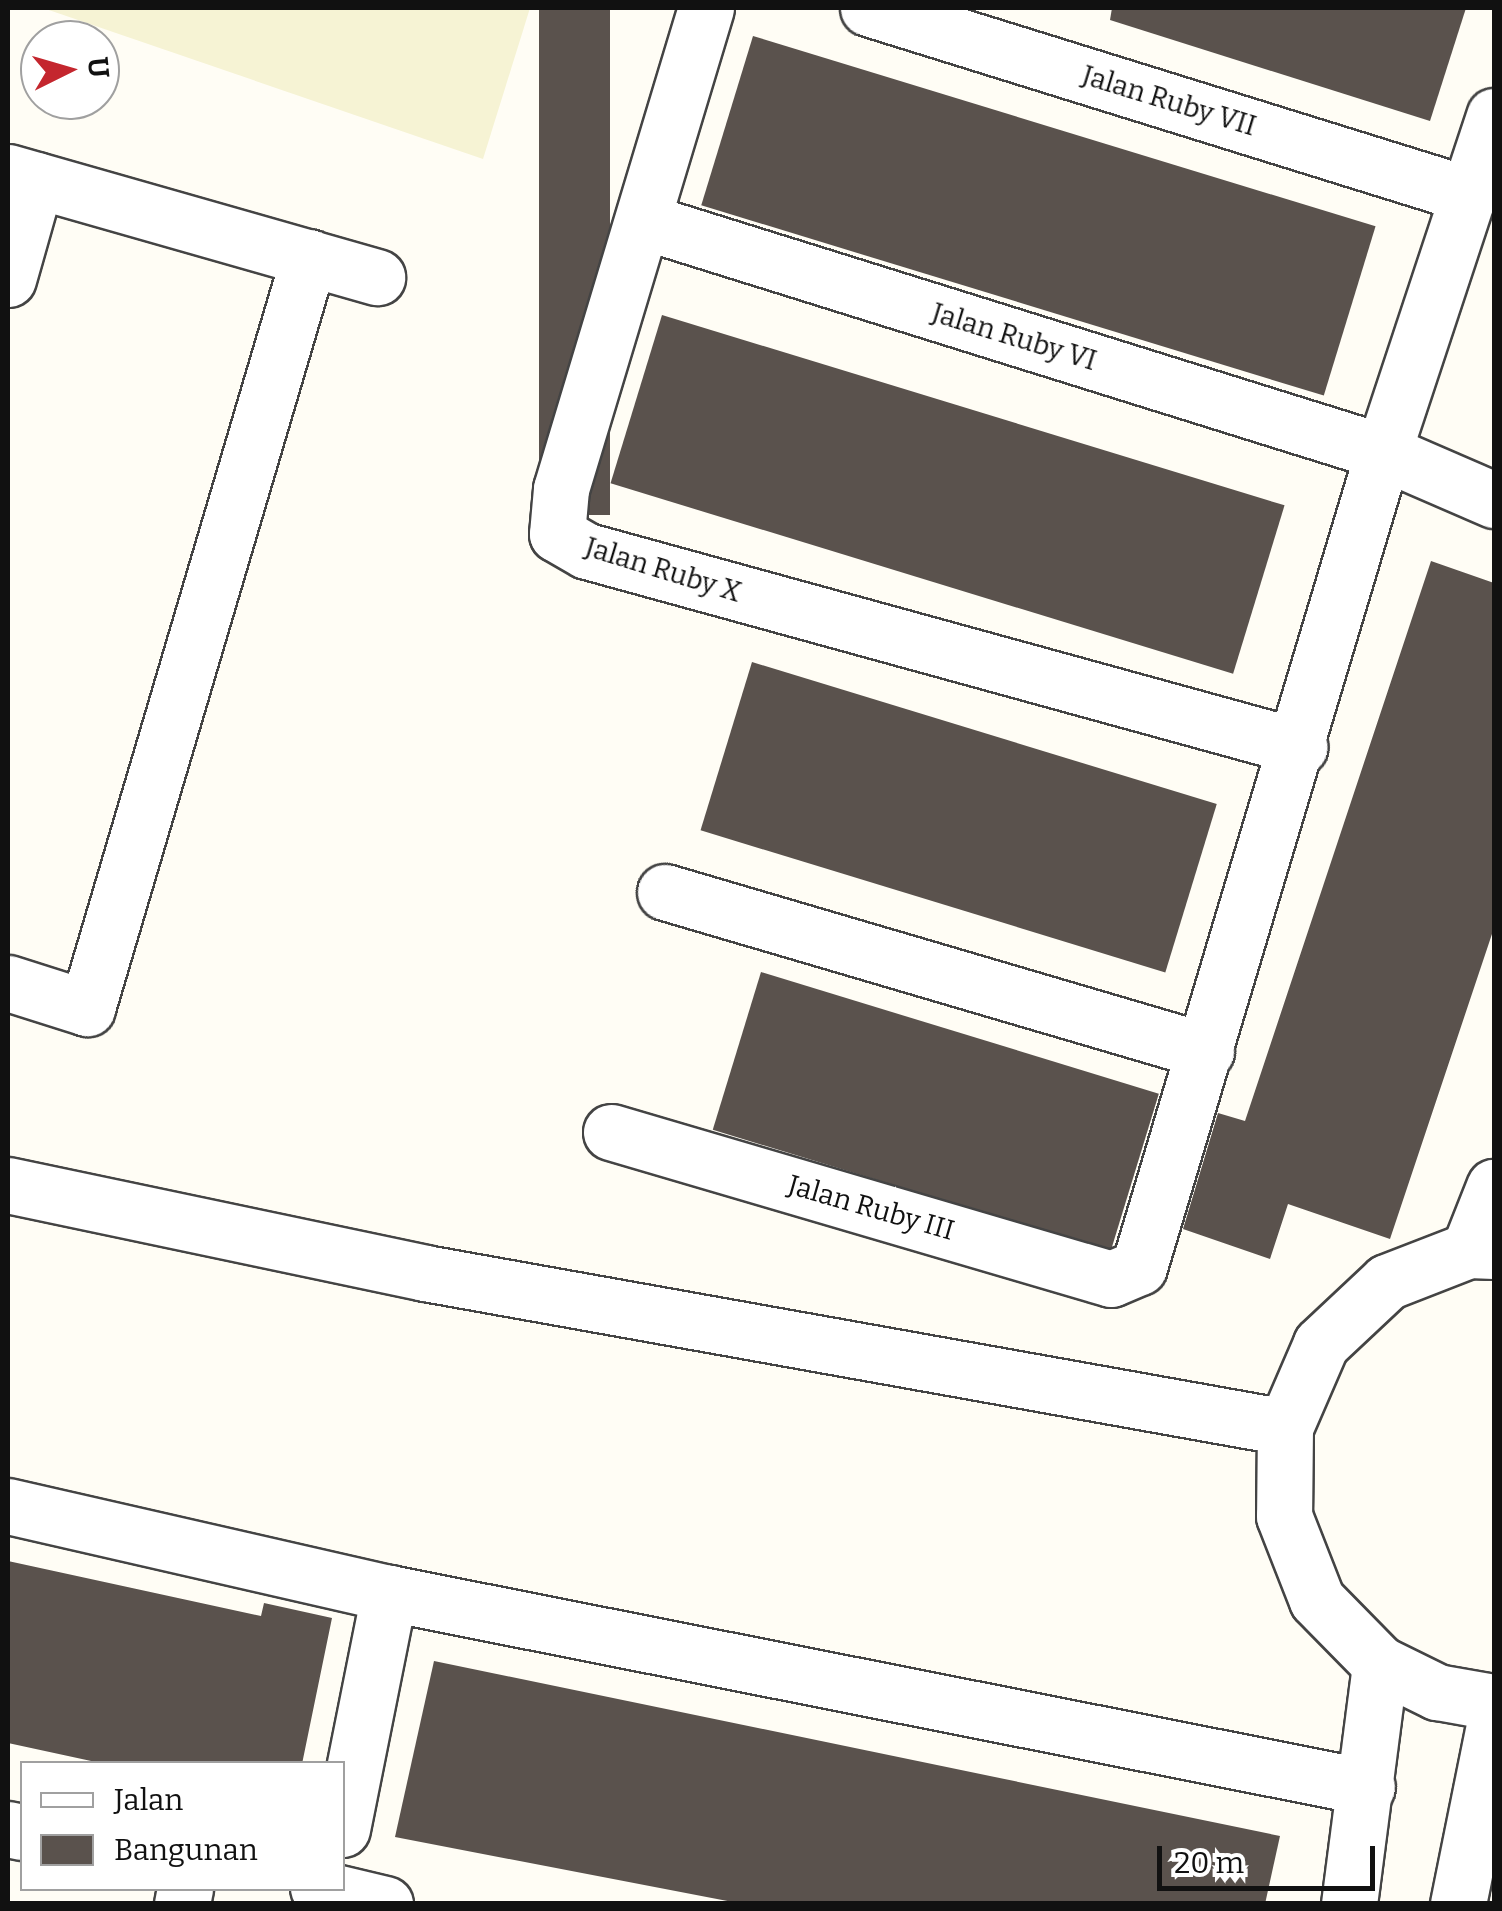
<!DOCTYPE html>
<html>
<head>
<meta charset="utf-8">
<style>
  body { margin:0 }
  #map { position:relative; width:1502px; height:1911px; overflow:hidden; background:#fffdf5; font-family:Bitter,serif }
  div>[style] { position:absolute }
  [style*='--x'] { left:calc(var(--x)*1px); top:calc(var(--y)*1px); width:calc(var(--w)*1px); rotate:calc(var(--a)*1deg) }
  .farmland>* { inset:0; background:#f6f3d4 }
  .building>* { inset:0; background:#5a524d; transform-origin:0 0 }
  .roads { filter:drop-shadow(2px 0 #444) drop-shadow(-2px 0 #444) drop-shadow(0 2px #444) drop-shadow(0 -2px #444) }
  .minor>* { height:55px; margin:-27.5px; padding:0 27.5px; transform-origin:27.5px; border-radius:27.5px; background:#fff }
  span { translate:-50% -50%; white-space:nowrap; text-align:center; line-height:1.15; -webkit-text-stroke:10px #fff; paint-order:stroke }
  .street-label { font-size:28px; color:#111 }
  .frame { position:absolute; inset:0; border:10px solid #111; pointer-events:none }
  .legend { position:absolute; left:20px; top:1761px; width:325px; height:130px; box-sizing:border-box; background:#fff; border:2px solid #a0a0a0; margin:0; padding:12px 18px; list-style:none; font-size:30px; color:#111 }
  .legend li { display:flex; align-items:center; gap:20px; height:50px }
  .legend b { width:50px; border:2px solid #a0a0a0 }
  .north { position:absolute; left:20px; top:20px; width:100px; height:100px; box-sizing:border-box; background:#fff; border:2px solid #a0a0a0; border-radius:50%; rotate:85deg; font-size:28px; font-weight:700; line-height:40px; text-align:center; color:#111 }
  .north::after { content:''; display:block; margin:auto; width:35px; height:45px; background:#c4262e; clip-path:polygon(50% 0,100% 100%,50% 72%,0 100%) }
  .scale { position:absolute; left:1157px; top:1846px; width:218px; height:45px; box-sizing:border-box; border:5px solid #111; border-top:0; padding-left:12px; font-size:30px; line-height:35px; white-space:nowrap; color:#111; -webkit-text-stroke:8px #fff; paint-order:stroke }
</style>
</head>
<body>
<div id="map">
  <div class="farmland">
    <i style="clip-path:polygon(43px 8px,530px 8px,483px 159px)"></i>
  </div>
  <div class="building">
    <i style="left:539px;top:8px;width:71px;height:507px"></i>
    <i style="clip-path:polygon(1112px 8px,1466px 8px,1430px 121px,1110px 20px)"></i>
    <i style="left:753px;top:36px;width:651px;height:177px;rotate:17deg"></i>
    <i style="left:662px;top:315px;width:651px;height:176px;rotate:17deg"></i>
    <i style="clip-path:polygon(1431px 561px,1494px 583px,1494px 928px,1390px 1239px,1288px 1204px,1270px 1259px,1183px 1229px,1218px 1113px,1245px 1121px)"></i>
    <i style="left:752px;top:662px;width:486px;height:176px;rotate:17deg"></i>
    <i style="left:761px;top:972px;width:416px;height:165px;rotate:17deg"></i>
    <i style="clip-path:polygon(8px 1561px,261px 1616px,264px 1603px,332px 1618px,302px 1764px,105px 1764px,8px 1743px)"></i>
    <i style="clip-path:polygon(434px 1661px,1280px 1836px,1265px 1904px,743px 1904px,395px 1837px)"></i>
  </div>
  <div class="roads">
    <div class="minor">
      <i style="--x:706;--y:8;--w:502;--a:106.78"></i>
      <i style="--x:561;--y:489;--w:45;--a:95.1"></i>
      <i style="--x:557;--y:534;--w:34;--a:30"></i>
      <i style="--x:587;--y:551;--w:739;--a:15.37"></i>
      <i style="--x:868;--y:8;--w:630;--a:17.26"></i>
      <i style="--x:8;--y:172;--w:384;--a:15.9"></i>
      <i style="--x:646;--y:222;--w:772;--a:17.33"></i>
      <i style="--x:1383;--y:452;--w:121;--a:23.4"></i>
      <i style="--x:8;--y:279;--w:103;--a:-74.2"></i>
      <i style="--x:665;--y:892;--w:564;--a:16.38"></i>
      <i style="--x:8;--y:983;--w:83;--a:17.6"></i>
      <i style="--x:87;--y:1008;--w:783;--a:-73.53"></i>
      <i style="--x:611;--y:1132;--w:521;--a:16.38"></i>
      <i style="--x:1111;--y:1279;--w:30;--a:-23"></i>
      <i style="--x:1139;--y:1267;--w:851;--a:-73.33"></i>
      <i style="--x:1383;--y:452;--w:354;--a:-71.7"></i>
      <i style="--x:8;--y:1185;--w:426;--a:11.9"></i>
      <i style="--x:425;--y:1273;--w:874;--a:10.15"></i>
      <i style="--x:1469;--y:1250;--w:68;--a:-68.4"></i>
      <i style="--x:1494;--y:1251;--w:25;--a:-178"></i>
      <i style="--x:1469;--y:1250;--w:88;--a:158.7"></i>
      <i style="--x:1387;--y:1282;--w:91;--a:136.8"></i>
      <i style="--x:1321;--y:1344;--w:90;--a:113.4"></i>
      <i style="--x:1285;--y:1427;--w:89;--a:90.6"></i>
      <i style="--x:1284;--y:1516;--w:90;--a:68.6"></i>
      <i style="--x:1317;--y:1600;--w:90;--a:45.5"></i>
      <i style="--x:1380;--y:1664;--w:64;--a:26.2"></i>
      <i style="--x:1437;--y:1692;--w:58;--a:10"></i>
      <i style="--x:8;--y:1506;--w:391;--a:12.9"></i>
      <i style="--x:389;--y:1593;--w:997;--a:11.22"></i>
      <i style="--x:8;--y:1829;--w:14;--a:12"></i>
      <i style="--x:342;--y:1829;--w:241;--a:-78.7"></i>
      <i style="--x:318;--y:1888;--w:69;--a:13.4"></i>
      <i style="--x:182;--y:1904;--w:16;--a:-79"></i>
      <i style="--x:1349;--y:1904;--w:242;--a:-82.6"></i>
      <i style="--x:1458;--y:1904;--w:182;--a:-78.6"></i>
    </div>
  </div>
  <div class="street-label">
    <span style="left:1169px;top:101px;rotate:17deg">Jalan Ruby VII</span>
    <span style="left:1014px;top:337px;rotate:17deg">Jalan Ruby VI</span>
    <span style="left:663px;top:570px;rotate:17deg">Jalan Ruby X</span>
    <span style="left:871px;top:1208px;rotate:16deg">Jalan Ruby III</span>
  </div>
  <div class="frame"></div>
  <ul class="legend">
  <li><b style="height:12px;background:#fff"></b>Jalan</li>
  <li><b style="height:28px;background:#5a524d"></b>Bangunan</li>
  </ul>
  <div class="north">U</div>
  <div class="scale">20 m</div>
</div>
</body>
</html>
